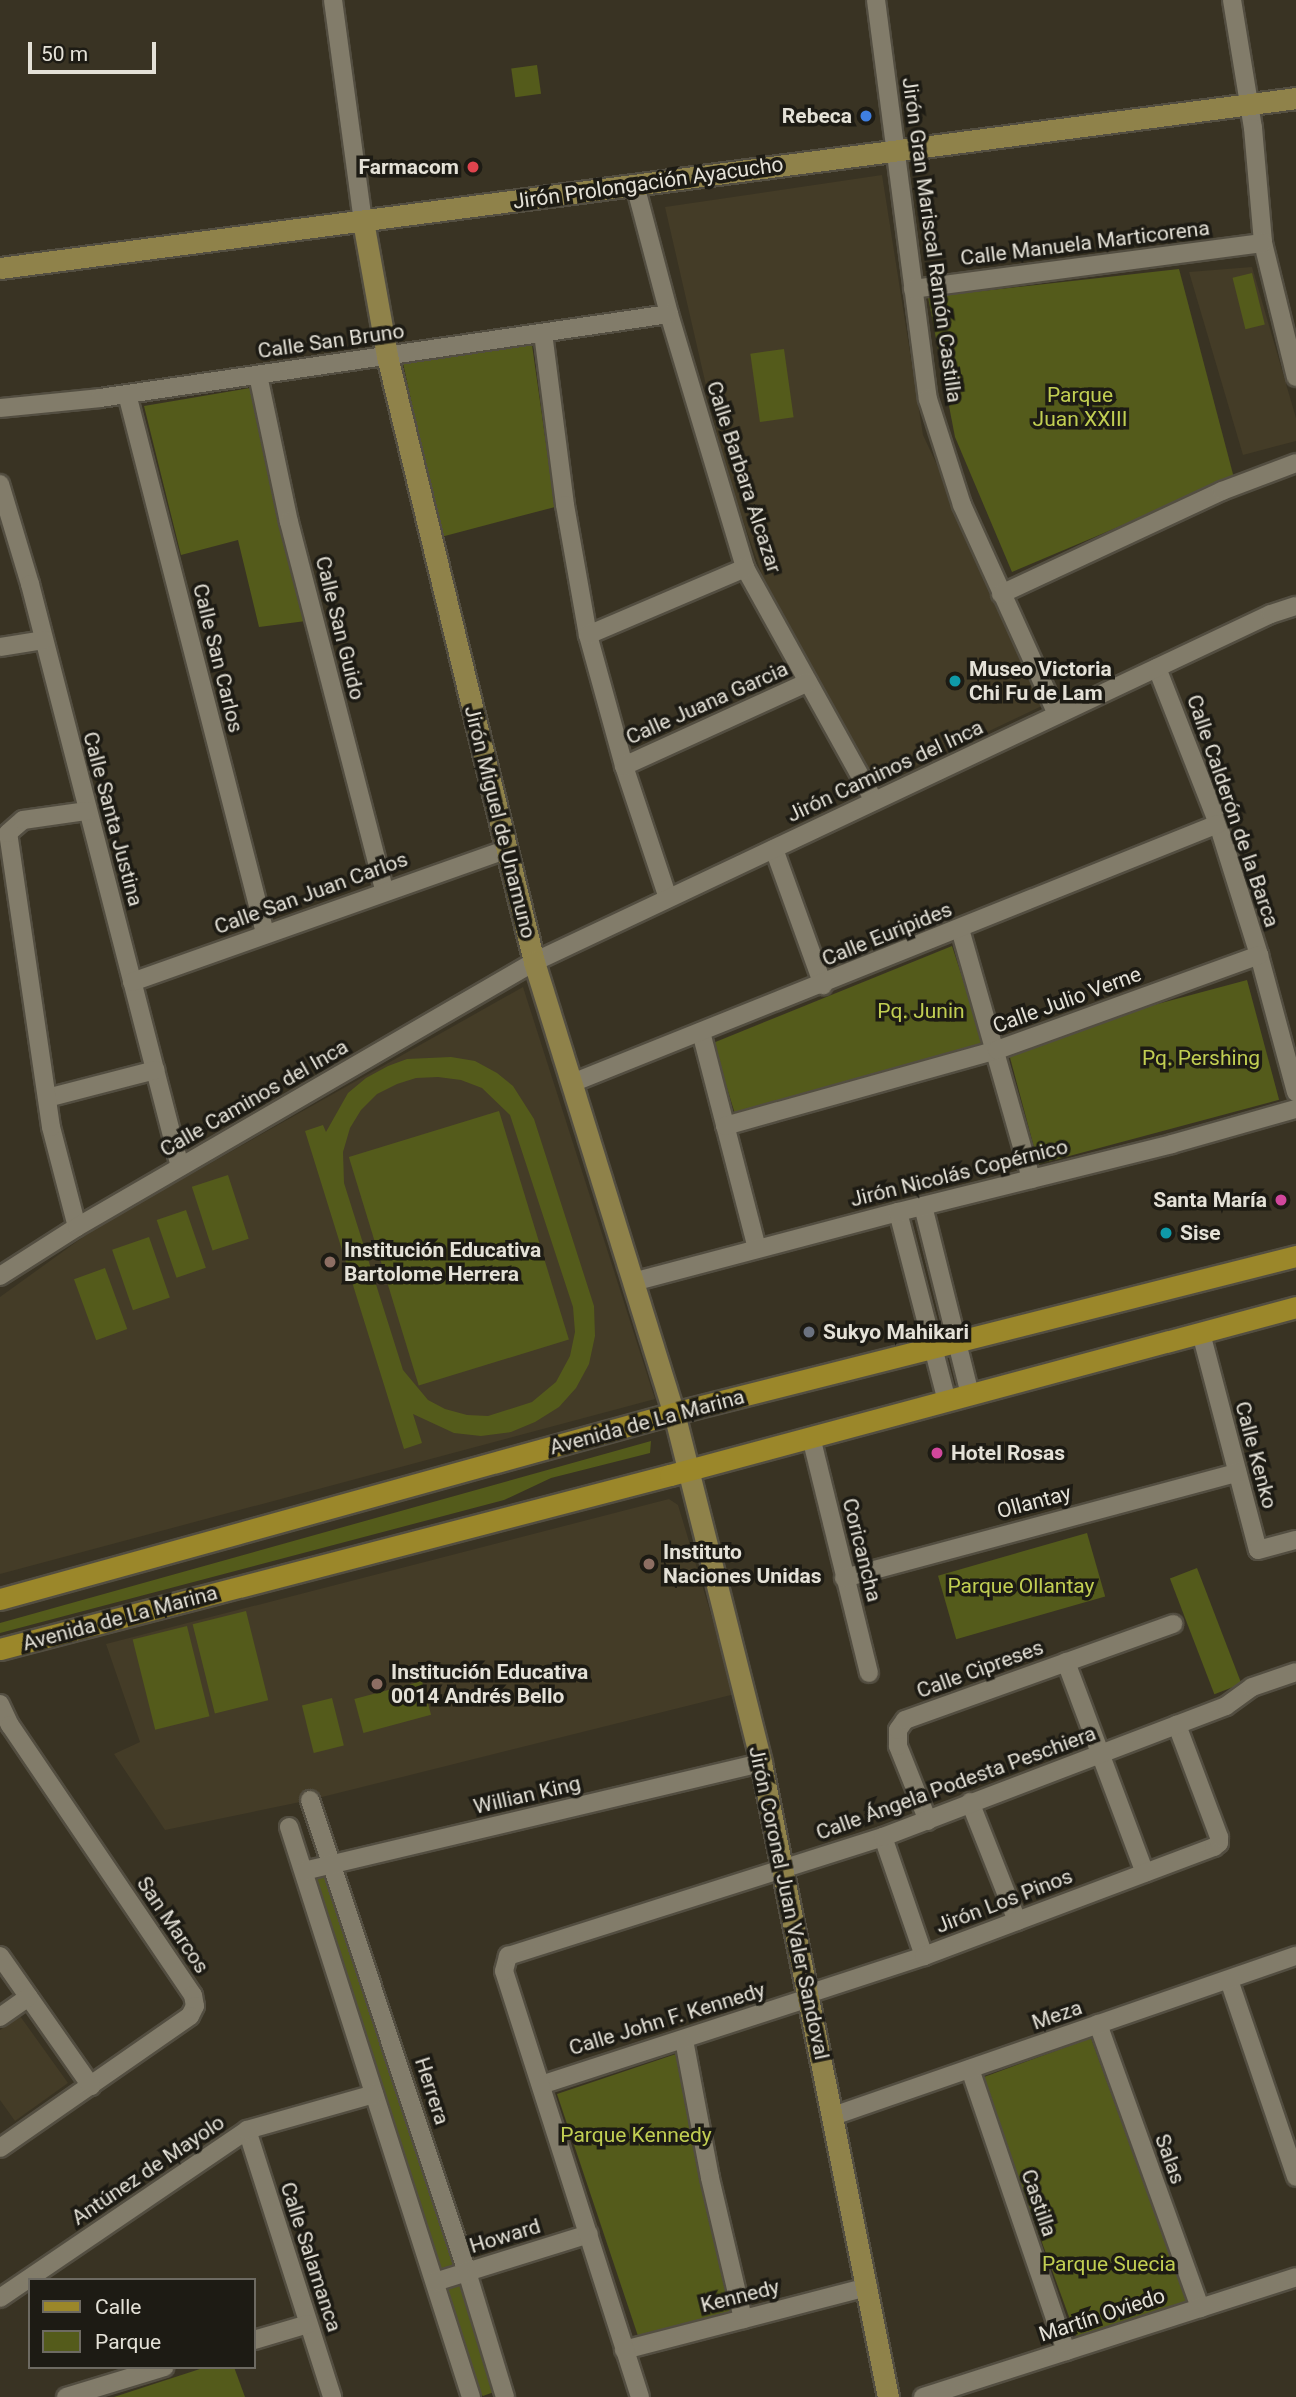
<!DOCTYPE html>
<html>
<head>
<meta charset="utf-8">
<style>
  body { margin:0 }
  #map { position:relative; width:1296px; height:2397px; overflow:hidden; background:#393323; font-family:Roboto,sans-serif }
  div>[style] { position:absolute }
  [style*='--x'] { left:calc(var(--x)*1px); top:calc(var(--y)*1px); width:calc(var(--w)*1px); rotate:calc(var(--a)*1deg) }
  .built>* { inset:0; background:#443c27 }
  .green>* { inset:0; background:#545b1b; transform-origin:0 0 }
  .roads { filter:drop-shadow(2px 0 #534e41) drop-shadow(-2px 0 #534e41) drop-shadow(0 2px #534e41) drop-shadow(0 -2px #534e41) }
  .street>* { height:18px; margin:-9px; padding:0 9px; transform-origin:9px; border-radius:9px; background:#827c6a }
  .secondary>* { height:21px; margin:-10.5px; padding:0 10.5px; transform-origin:10.5px; border-radius:10.5px; background:#8f824a }
  .primary>* { height:21px; margin:-10.5px; padding:0 10.5px; transform-origin:10.5px; border-radius:10.5px; background:#9b872a }
  .dots>* { width:19px; height:19px; translate:-50% -50%; box-sizing:border-box; border:4px solid #1d1b14; border-radius:50% }
  span { translate:-50% -50%; white-space:nowrap; text-align:center; line-height:1.15; -webkit-text-stroke:7px #1d1b14; paint-order:stroke }
  .poi-label { font-size:21px; color:#e4e1d7; font-weight:700 }
  .right { translate:-100% -50%; text-align:right }
  .left { translate:0 -50%; text-align:left }
  .street-label { font-size:21px; color:#e4e1d7 }
  .park-label { font-size:21px; color:#c1ce52 }
  .legend { position:absolute; left:28px; top:2278px; width:228px; height:91px; box-sizing:border-box; background:#1d1b14; border:2px solid #6d6a62; margin:0; padding:9px 12px; list-style:none; font-size:21px; color:#e4e1d7 }
  .legend li { display:flex; align-items:center; gap:14px; height:35px }
  .legend b { width:35px; border:2px solid #6d6a62 }
  .scale { position:absolute; left:28px; top:42px; width:128px; height:32px; box-sizing:border-box; border:4px solid #e4e1d7; border-top:0; padding-left:9px; font-size:21px; line-height:24px; white-space:nowrap; color:#e4e1d7; -webkit-text-stroke:5px #1d1b14; paint-order:stroke }
</style>
</head>
<body>
<div id="map">
  <div class="built">
    <i style="clip-path:polygon(882px 175px,923px 435px,1048px 703px,876px 785px,762px 575px,725px 468px,665px 207px)"></i>
    <i style="clip-path:polygon(1252px 267px,1296px 418px,1296px 441px,1243px 455px,1189px 272px)"></i>
    <i style="clip-path:polygon(523px 987px,655px 1399px,0 1574px,0 1297px,97px 1227px)"></i>
    <i style="clip-path:polygon(669px 1499px,678px 1505px,735px 1694px,310px 1800px,165px 1830px,114px 1754px,140px 1742px,106px 1644px)"></i>
    <i style="clip-path:polygon(20px 2016px,68px 2083px,15px 2121px,0 2100px,0 2030px)"></i>
  </div>
  <div class="green">
    <i style="left:537px;top:65px;width:29px;height:26px;rotate:82deg"></i>
    <i style="clip-path:polygon(1179px 269px,1234px 478px,1012px 572px,955px 437px,928px 297px)"></i>
    <i style="left:1252px;top:273px;width:53px;height:20px;rotate:76deg"></i>
    <i style="clip-path:polygon(532px 345px,555px 507px,441px 537px,403px 363px)"></i>
    <i style="left:784px;top:349px;width:69px;height:34px;rotate:82deg"></i>
    <i style="clip-path:polygon(250px 388px,306px 621px,259px 627px,238px 540px,181px 555px,144px 406px)"></i>
    <i style="clip-path:polygon(952px 946px,984px 1044px,736px 1117px,713px 1043px)"></i>
    <i style="left:1247px;top:980px;width:124px;height:249px;rotate:75deg"></i>
    <i style="clip-path:polygon(evenodd,451px 1057px,475px 1061px,497px 1073px,513px 1086px,534px 1119px,594px 1306px,595px 1336px,589px 1364px,576px 1388px,559px 1407px,535px 1422px,511px 1432px,481px 1436px,454px 1433px,413px 1414px,422px 1443px,404px 1449px,305px 1131px,323px 1125px,326px 1132px,348px 1093px,366px 1078px,388px 1066px,407px 1059px,451px 1057px,438px 1077px,461px 1080px,482px 1088px,510px 1115px,573px 1307px,575px 1332px,570px 1356px,556px 1382px,532px 1402px,488px 1416px,467px 1415px,445px 1409px,428px 1400px,403px 1370px,344px 1183px,343px 1152px,350px 1128px,361px 1110px,377px 1094px,397px 1084px,416px 1078px,438px 1077px)"></i>
    <i style="left:499px;top:1111px;width:239px;height:157px;rotate:73deg"></i>
    <i style="left:228px;top:1175px;width:67px;height:38px;rotate:72deg"></i>
    <i style="left:186px;top:1210px;width:61px;height:31px;rotate:71deg"></i>
    <i style="left:149px;top:1237px;width:64px;height:39px;rotate:71deg"></i>
    <i style="left:105px;top:1268px;width:65px;height:33px;rotate:70deg"></i>
    <i style="clip-path:polygon(651px 1441px,650px 1453px,551px 1478px,504px 1500px,0 1633px,0 1623px)"></i>
    <i style="left:1087px;top:1533px;width:66px;height:155px;rotate:74deg"></i>
    <i style="left:1197px;top:1568px;width:124px;height:29px;rotate:69deg"></i>
    <i style="left:246px;top:1611px;width:92px;height:55px;rotate:76deg"></i>
    <i style="left:187px;top:1626px;width:93px;height:56px;rotate:76deg"></i>
    <i style="left:422px;top:1681px;width:35px;height:70px;rotate:75deg"></i>
    <i style="left:332px;top:1698px;width:49px;height:31px;rotate:76deg"></i>
    <i style="clip-path:polygon(329px 1875px,458px 2263px,456px 2270px,443px 2273px,438px 2270px,315px 1883px,318px 1877px)"></i>
    <i style="left:1091px;top:2038px;width:282px;height:116px;rotate:70deg"></i>
    <i style="clip-path:polygon(676px 2054px,684px 2060px,733px 2315px,639px 2339px,557px 2094px)"></i>
    <i style="clip-path:polygon(459px 2283px,464px 2288px,496px 2384px,494px 2392px,483px 2396px,478px 2392px,443px 2291px,447px 2285px)"></i>
    <i style="clip-path:polygon(206px 2367px,234px 2367px,245px 2397px,114px 2397px)"></i>
  </div>
  <div class="roads">
    <div class="street">
      <i style="--x:333;--y:0;--w:223;--a:82.3"></i>
      <i style="--x:876;--y:0;--w:402;--a:82.6"></i>
      <i style="--x:928;--y:399;--w:111;--a:72.2"></i>
      <i style="--x:962;--y:505;--w:230;--a:65.6"></i>
      <i style="--x:1232;--y:0;--w:130;--a:80.7"></i>
      <i style="--x:1253;--y:128;--w:115;--a:85"></i>
      <i style="--x:1263;--y:243;--w:138;--a:76.2"></i>
      <i style="--x:635;--y:185;--w:133;--a:75.2"></i>
      <i style="--x:669;--y:314;--w:265;--a:73.3"></i>
      <i style="--x:745;--y:568;--w:266;--a:61"></i>
      <i style="--x:913;--y:289;--w:353;--a:-7.5"></i>
      <i style="--x:543;--y:333;--w:173;--a:82.7"></i>
      <i style="--x:565;--y:505;--w:132;--a:80"></i>
      <i style="--x:588;--y:635;--w:136;--a:74.6"></i>
      <i style="--x:624;--y:766;--w:139;--a:71.6"></i>
      <i style="--x:258;--y:375;--w:150;--a:78.1"></i>
      <i style="--x:289;--y:522;--w:380;--a:75.5"></i>
      <i style="--x:127;--y:394;--w:556;--a:75.64"></i>
      <i style="--x:0;--y:408;--w:100;--a:-5.7"></i>
      <i style="--x:100;--y:398;--w:575;--a:-8.4"></i>
      <i style="--x:0;--y:484;--w:104;--a:73.3"></i>
      <i style="--x:30;--y:584;--w:602;--a:75.57"></i>
      <i style="--x:1001;--y:594;--w:244;--a:-25"></i>
      <i style="--x:1222;--y:491;--w:79;--a:-20.7"></i>
      <i style="--x:588;--y:635;--w:171;--a:-23.1"></i>
      <i style="--x:0;--y:647;--w:44;--a:-9.2"></i>
      <i style="--x:1157;--y:668;--w:168;--a:68.6"></i>
      <i style="--x:1218;--y:824;--w:137;--a:72.6"></i>
      <i style="--x:1259;--y:955;--w:142;--a:74.9"></i>
      <i style="--x:624;--y:766;--w:202;--a:-24.5"></i>
      <i style="--x:774;--y:849;--w:145;--a:70.2"></i>
      <i style="--x:960;--y:929;--w:260;--a:74.1"></i>
      <i style="--x:132;--y:982;--w:398;--a:-19.5"></i>
      <i style="--x:701;--y:1032;--w:223;--a:75.5"></i>
      <i style="--x:572;--y:1083;--w:696;--a:-21.85"></i>
      <i style="--x:47;--y:1098;--w:112;--a:-14.5"></i>
      <i style="--x:725;--y:1126;--w:282;--a:-15.6"></i>
      <i style="--x:997;--y:1050;--w:279;--a:-19.9"></i>
      <i style="--x:923;--y:1206;--w:195;--a:76"></i>
      <i style="--x:898;--y:1212;--w:195;--a:75.5"></i>
      <i style="--x:77;--y:1227;--w:103;--a:-104.6"></i>
      <i style="--x:51;--y:1127;--w:297;--a:-98.3"></i>
      <i style="--x:8;--y:833;--w:20;--a:-41"></i>
      <i style="--x:23;--y:820;--w:65;--a:-8"></i>
      <i style="--x:0;--y:1276;--w:91;--a:-32.5"></i>
      <i style="--x:77;--y:1227;--w:528;--a:-30.11"></i>
      <i style="--x:534;--y:962;--w:815;--a:-25.28"></i>
      <i style="--x:1271;--y:614;--w:26;--a:-18"></i>
      <i style="--x:633;--y:1282;--w:274;--a:-14.8"></i>
      <i style="--x:898;--y:1212;--w:282;--a:-13.9"></i>
      <i style="--x:1172;--y:1144;--w:129;--a:-15.8"></i>
      <i style="--x:1201;--y:1333;--w:224;--a:75.3"></i>
      <i style="--x:1258;--y:1550;--w:39;--a:-15"></i>
      <i style="--x:811;--y:1437;--w:243;--a:76.2"></i>
      <i style="--x:844;--y:1578;--w:407;--a:-15"></i>
      <i style="--x:1066;--y:1662;--w:225;--a:69.5"></i>
      <i style="--x:0;--y:1704;--w:23;--a:65"></i>
      <i style="--x:10;--y:1725;--w:326;--a:55.9"></i>
      <i style="--x:193;--y:1995;--w:11;--a:80"></i>
      <i style="--x:195;--y:2006;--w:11;--a:117"></i>
      <i style="--x:190;--y:2016;--w:231;--a:145.2"></i>
      <i style="--x:310;--y:1800;--w:497;--a:71.6"></i>
      <i style="--x:467;--y:2272;--w:131;--a:73.1"></i>
      <i style="--x:970;--y:1802;--w:128;--a:68.4"></i>
      <i style="--x:928;--y:1821;--w:81;--a:-111.8"></i>
      <i style="--x:898;--y:1746;--w:16;--a:-90"></i>
      <i style="--x:898;--y:1730;--w:12;--a:-55"></i>
      <i style="--x:905;--y:1720;--w:285;--a:-19.7"></i>
      <i style="--x:289;--y:1827;--w:598;--a:72.29"></i>
      <i style="--x:883;--y:1837;--w:126;--a:71"></i>
      <i style="--x:304;--y:1871;--w:470;--a:-13.3"></i>
      <i style="--x:0;--y:1956;--w:159;--a:55"></i>
      <i style="--x:1229;--y:1980;--w:208;--a:71.2"></i>
      <i style="--x:808;--y:1994;--w:122;--a:-18.1"></i>
      <i style="--x:924;--y:1956;--w:310;--a:-20.6"></i>
      <i style="--x:1214;--y:1847;--w:6;--a:-39"></i>
      <i style="--x:1219;--y:1843;--w:6;--a:-90"></i>
      <i style="--x:1219;--y:1837;--w:120;--a:-110.6"></i>
      <i style="--x:0;--y:2017;--w:35;--a:-35"></i>
      <i style="--x:1098;--y:2024;--w:302;--a:70.2"></i>
      <i style="--x:684;--y:2040;--w:140;--a:79.3"></i>
      <i style="--x:710;--y:2178;--w:145;--a:76.8"></i>
      <i style="--x:970;--y:2069;--w:298;--a:71.2"></i>
      <i style="--x:541;--y:2085;--w:281;--a:-18"></i>
      <i style="--x:833;--y:2116;--w:490;--a:-19.1"></i>
      <i style="--x:247;--y:2130;--w:280;--a:72.3"></i>
      <i style="--x:435;--y:2282;--w:161;--a:-17.3"></i>
      <i style="--x:0;--y:2298;--w:299;--a:-34.2"></i>
      <i style="--x:247;--y:2130;--w:132;--a:-15.8"></i>
      <i style="--x:254;--y:2340;--w:56;--a:-16.5"></i>
      <i style="--x:624;--y:2350;--w:252;--a:-14.5"></i>
      <i style="--x:66;--y:2397;--w:103;--a:-16.9"></i>
      <i style="--x:640;--y:2397;--w:447;--a:-107.7"></i>
      <i style="--x:504;--y:1971;--w:16;--a:-75"></i>
      <i style="--x:508;--y:1956;--w:393;--a:-17.6"></i>
      <i style="--x:883;--y:1837;--w:367;--a:-20.9"></i>
      <i style="--x:1226;--y:1706;--w:32;--a:-36"></i>
      <i style="--x:1252;--y:1687;--w:46;--a:-18.8"></i>
      <i style="--x:923;--y:2397;--w:392;--a:-17.8"></i>
    </div>
    <div class="secondary">
      <i style="--x:363;--y:221;--w:137;--a:79.9"></i>
      <i style="--x:387;--y:356;--w:624;--a:76.36"></i>
      <i style="--x:534;--y:962;--w:472;--a:72.8"></i>
      <i style="--x:674;--y:1413;--w:361;--a:76"></i>
      <i style="--x:761;--y:1763;--w:647;--a:78.67"></i>
      <i style="--x:0;--y:268;--w:1307;--a:-7.47"></i>
    </div>
    <div class="primary">
      <i style="--x:0;--y:1599;--w:699;--a:-15.43"></i>
      <i style="--x:674;--y:1413;--w:642;--a:-14.17"></i>
      <i style="--x:0;--y:1649;--w:692;--a:-14.56"></i>
      <i style="--x:670;--y:1475;--w:648;--a:-15.02"></i>
    </div>
  </div>
  <div class="dots">
    <i style="left:866px;top:116px;background:#3f7fe0"></i>
    <i style="left:473px;top:167px;background:#e0444e"></i>
    <i style="left:955px;top:681px;background:#0f9aa8"></i>
    <i style="left:1281px;top:1200px;background:#d1479c"></i>
    <i style="left:1166px;top:1233px;background:#0f9aa8"></i>
    <i style="left:330px;top:1262px;background:#8d6e63"></i>
    <i style="left:809px;top:1332px;background:#6b7280"></i>
    <i style="left:937px;top:1453px;background:#d1479c"></i>
    <i style="left:649px;top:1564px;background:#8d6e63"></i>
    <i style="left:377px;top:1684px;background:#8d6e63"></i>
  </div>
  <div class="poi-label">
    <span class="right" style="left:852px;top:116px">Rebeca</span>
    <span class="right" style="left:459px;top:167px">Farmacom</span>
    <span class="left" style="left:969px;top:681px">Museo Victoria<br>Chi Fu de Lam</span>
    <span class="right" style="left:1267px;top:1200px">Santa María</span>
    <span class="left" style="left:1180px;top:1233px">Sise</span>
    <span class="left" style="left:344px;top:1262px">Institución Educativa<br>Bartolome Herrera</span>
    <span class="left" style="left:823px;top:1332px">Sukyo Mahikari</span>
    <span class="left" style="left:951px;top:1453px">Hotel Rosas</span>
    <span class="left" style="left:663px;top:1564px">Instituto<br>Naciones Unidas</span>
    <span class="left" style="left:391px;top:1684px">Institución Educativa<br>0014 Andrés Bello</span>
  </div>
  <div class="street-label">
    <span style="left:648px;top:183px;rotate:-8deg">Jirón Prolongación Ayacucho</span>
    <span style="left:932px;top:240px;rotate:82deg">Jirón Gran Mariscal Ramón Castilla</span>
    <span style="left:1085px;top:243px;rotate:-7deg">Calle Manuela Marticorena</span>
    <span style="left:331px;top:341px;rotate:-8deg">Calle San Bruno</span>
    <span style="left:744px;top:477px;rotate:72deg">Calle Barbara Alcazar</span>
    <span style="left:340px;top:628px;rotate:76deg">Calle San Guido</span>
    <span style="left:218px;top:658px;rotate:76deg">Calle San Carlos</span>
    <span style="left:707px;top:703px;rotate:-24deg">Calle Juana Garcia</span>
    <span style="left:885px;top:771px;rotate:-25deg">Jirón Caminos del Inca</span>
    <span style="left:1233px;top:811px;rotate:71deg">Calle Calderón de la Barca</span>
    <span style="left:113px;top:819px;rotate:75deg">Calle Santa Justina</span>
    <span style="left:500px;top:822px;rotate:76deg">Jirón Miguel de Unamuno</span>
    <span style="left:311px;top:893px;rotate:-20deg">Calle San Juan Carlos</span>
    <span style="left:887px;top:934px;rotate:-22deg">Calle Euripides</span>
    <span style="left:1067px;top:1000px;rotate:-20deg">Calle Julio Verne</span>
    <span style="left:254px;top:1098px;rotate:-30deg">Calle Caminos del Inca</span>
    <span style="left:959px;top:1173px;rotate:-14deg">Jirón Nicolás Copérnico</span>
    <span style="left:647px;top:1422px;rotate:-15deg">Avenida de La Marina</span>
    <span style="left:1256px;top:1455px;rotate:75deg">Calle Kenko</span>
    <span style="left:1034px;top:1502px;rotate:-15deg">Ollantay</span>
    <span style="left:862px;top:1550px;rotate:76deg">Coricancha</span>
    <span style="left:120px;top:1618px;rotate:-15deg">Avenida de La Marina</span>
    <span style="left:980px;top:1669px;rotate:-20deg">Calle Cipreses</span>
    <span style="left:956px;top:1783px;rotate:-20deg">Calle Ángela Podesta Peschiera</span>
    <span style="left:527px;top:1795px;rotate:-13deg">Willian King</span>
    <span style="left:1004px;top:1901px;rotate:-21deg">Jirón Los Pinos</span>
    <span style="left:789px;top:1903px;rotate:78deg">Jirón Coronel Juan Valer Sandoval</span>
    <span style="left:173px;top:1925px;rotate:56deg">San Marcos</span>
    <span style="left:1057px;top:2015px;rotate:-19deg">Meza</span>
    <span style="left:667px;top:2019px;rotate:-17deg">Calle John F. Kennedy</span>
    <span style="left:432px;top:2091px;rotate:72deg">Herrera</span>
    <span style="left:1170px;top:2159px;rotate:70deg">Salas</span>
    <span style="left:148px;top:2170px;rotate:-34deg">Antúnez de Mayolo</span>
    <span style="left:1039px;top:2203px;rotate:71deg">Castilla</span>
    <span style="left:505px;top:2236px;rotate:-17deg">Howard</span>
    <span style="left:311px;top:2257px;rotate:72deg">Calle Salamanca</span>
    <span style="left:740px;top:2296px;rotate:-14deg">Kennedy</span>
    <span style="left:1102px;top:2315px;rotate:-18deg">Martín Oviedo</span>
  </div>
  <div class="park-label">
    <span style="left:1080px;top:407px">Parque<br>Juan XXIII</span>
    <span style="left:921px;top:1011px">Pq. Junin</span>
    <span style="left:1201px;top:1058px">Pq. Pershing</span>
    <span style="left:1021px;top:1586px">Parque Ollantay</span>
    <span style="left:636px;top:2135px">Parque Kennedy</span>
    <span style="left:1109px;top:2264px">Parque Suecia</span>
  </div>
  <ul class="legend">
  <li><b style="height:9px;background:#9b872a"></b>Calle</li>
  <li><b style="height:19px;background:#545b1b"></b>Parque</li>
  </ul>
  <div class="scale">50 m</div>
</div>
</body>
</html>
